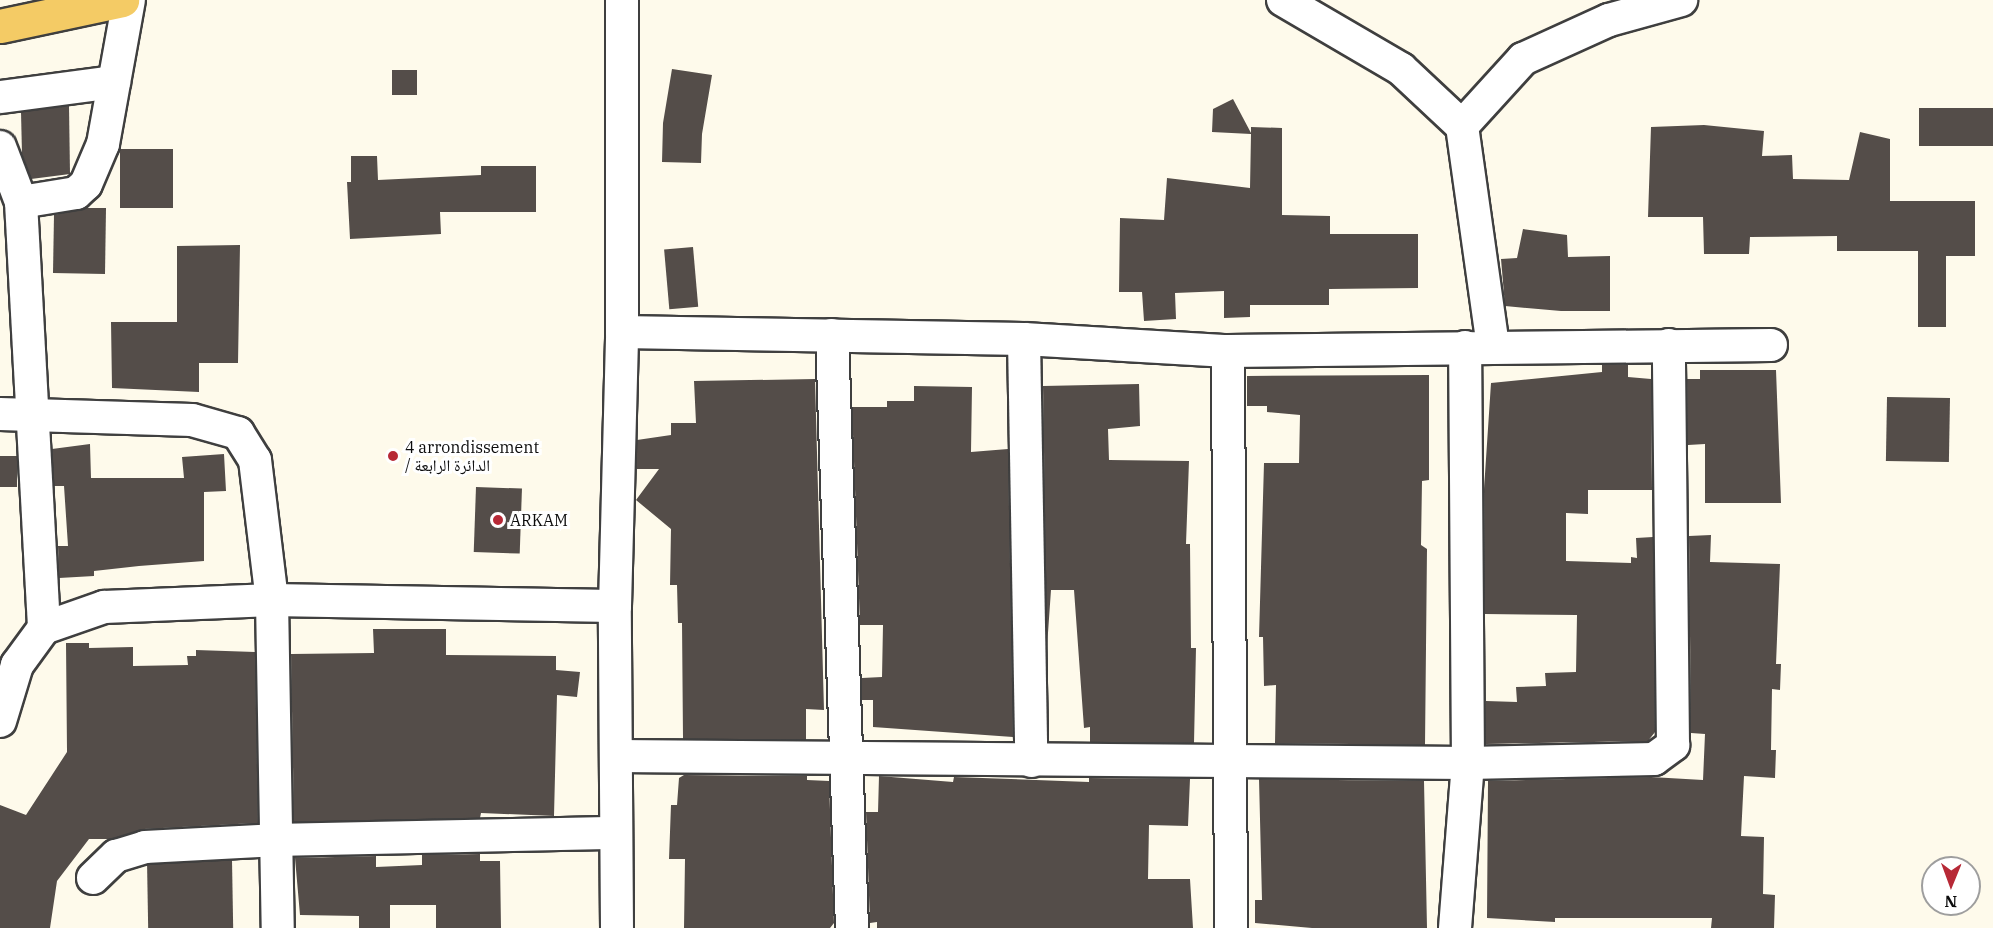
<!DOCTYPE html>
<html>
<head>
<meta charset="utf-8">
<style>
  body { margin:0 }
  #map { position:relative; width:1993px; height:928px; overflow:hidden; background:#fefaeb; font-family:"IBM Plex Serif","Noto Naskh Arabic",serif }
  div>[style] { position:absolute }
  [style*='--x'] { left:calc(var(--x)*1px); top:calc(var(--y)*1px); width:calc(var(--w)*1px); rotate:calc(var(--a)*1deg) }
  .building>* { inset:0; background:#544d49; transform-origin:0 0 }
  .roads { filter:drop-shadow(2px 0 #3f3f3f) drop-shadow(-2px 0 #3f3f3f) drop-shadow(0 2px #3f3f3f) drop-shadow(0 -2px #3f3f3f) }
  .minor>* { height:32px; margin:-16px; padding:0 16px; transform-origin:16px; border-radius:16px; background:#fff }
  .major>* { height:33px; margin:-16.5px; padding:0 16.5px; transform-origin:16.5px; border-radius:16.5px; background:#f4cb65 }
  .dots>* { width:16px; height:16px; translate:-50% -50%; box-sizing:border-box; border:3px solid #fff; border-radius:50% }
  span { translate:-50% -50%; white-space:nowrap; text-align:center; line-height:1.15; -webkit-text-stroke:6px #fff; paint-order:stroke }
  .poi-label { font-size:16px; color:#0c0c0c }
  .left { translate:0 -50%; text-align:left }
  .north { position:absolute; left:1921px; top:856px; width:60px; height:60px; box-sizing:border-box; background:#fff; border:2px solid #9e9e9e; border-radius:50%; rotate:181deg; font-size:16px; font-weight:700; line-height:24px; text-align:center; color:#0c0c0c }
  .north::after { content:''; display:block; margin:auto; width:21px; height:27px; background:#b72936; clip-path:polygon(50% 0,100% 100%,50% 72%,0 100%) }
</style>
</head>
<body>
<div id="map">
  <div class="building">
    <i style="clip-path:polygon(672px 69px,712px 75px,702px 134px,701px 163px,662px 162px,663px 123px)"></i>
    <i style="left:392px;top:70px;width:25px;height:25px"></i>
    <i style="clip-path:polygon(1233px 99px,1251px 133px,1251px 127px,1282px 128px,1282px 215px,1330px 216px,1330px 234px,1418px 234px,1418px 288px,1329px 289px,1329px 305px,1250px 305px,1250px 317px,1224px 318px,1224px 291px,1175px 293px,1176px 319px,1144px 321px,1142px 292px,1119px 292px,1120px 218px,1164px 220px,1167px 178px,1250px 188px,1251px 134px,1212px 132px,1213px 109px)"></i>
    <i style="clip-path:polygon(69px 106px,70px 174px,31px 179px,22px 154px,21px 112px)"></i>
    <i style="left:1993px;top:108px;width:38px;height:74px;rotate:90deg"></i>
    <i style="clip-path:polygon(1704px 125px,1764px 131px,1762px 156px,1792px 155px,1793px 179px,1849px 180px,1860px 132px,1890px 139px,1890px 201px,1975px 201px,1975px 256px,1946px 256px,1946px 327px,1918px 327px,1918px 251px,1837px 251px,1837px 236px,1750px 237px,1749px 254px,1704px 254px,1703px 217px,1648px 217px,1651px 127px)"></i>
    <i style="left:120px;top:149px;width:53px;height:59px"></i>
    <i style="clip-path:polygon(351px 156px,377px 156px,378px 180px,481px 175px,481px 166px,536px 166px,536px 212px,440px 212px,441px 234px,350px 239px,347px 182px,351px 182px)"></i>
    <i style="clip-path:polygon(86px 208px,106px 208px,105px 274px,53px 273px,54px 215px)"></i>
    <i style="clip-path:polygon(1523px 229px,1567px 235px,1568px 257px,1610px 256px,1610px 311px,1561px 311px,1505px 306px,1501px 259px,1517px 258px)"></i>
    <i style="clip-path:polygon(240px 245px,238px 363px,199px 363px,199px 392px,112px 388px,111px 322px,177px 322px,177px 246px)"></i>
    <i style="left:693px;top:247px;width:60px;height:29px;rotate:85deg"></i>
    <i style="clip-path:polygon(1602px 365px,1628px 365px,1628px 377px,1651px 379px,1652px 490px,1588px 490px,1588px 514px,1566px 513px,1566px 561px,1631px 563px,1631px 557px,1637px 558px,1636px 538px,1653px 537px,1655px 732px,1648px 741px,1486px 744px,1486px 701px,1517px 702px,1516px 687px,1546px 686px,1545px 673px,1576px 672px,1577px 615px,1485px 614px,1484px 489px,1491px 383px,1602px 372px)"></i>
    <i style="clip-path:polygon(1700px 370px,1776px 370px,1781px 503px,1705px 503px,1705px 444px,1688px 445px,1687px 379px,1700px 379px)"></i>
    <i style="clip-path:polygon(1429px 375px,1429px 480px,1422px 481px,1421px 545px,1427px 549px,1425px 745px,1275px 743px,1276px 685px,1264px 686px,1263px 637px,1259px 637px,1264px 463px,1299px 463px,1300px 415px,1267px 412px,1267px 406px,1247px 406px,1247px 376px)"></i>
    <i style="clip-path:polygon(815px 379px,824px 710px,806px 709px,806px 740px,683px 739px,682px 623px,678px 623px,677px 585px,670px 585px,671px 529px,636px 500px,659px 469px,637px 469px,637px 440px,671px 435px,671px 423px,696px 423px,694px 381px)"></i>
    <i style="clip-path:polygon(1139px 384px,1140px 426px,1108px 429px,1109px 460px,1189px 461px,1186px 544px,1190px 544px,1191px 648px,1196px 648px,1194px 743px,1090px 742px,1090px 727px,1084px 728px,1074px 590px,1051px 590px,1047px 647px,1043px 386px)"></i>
    <i style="clip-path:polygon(914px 386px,972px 387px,971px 452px,1008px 449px,1013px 737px,873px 727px,873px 700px,862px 700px,862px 678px,882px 677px,883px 625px,860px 625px,852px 407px,887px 407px,887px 401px,914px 401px)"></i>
    <i style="left:1950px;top:398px;width:64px;height:63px;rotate:91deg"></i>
    <i style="clip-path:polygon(90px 444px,91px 478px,184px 478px,182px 457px,224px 454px,226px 491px,204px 492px,204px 561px,139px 566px,94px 571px,94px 576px,59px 578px,58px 546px,68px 546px,64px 486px,54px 486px,52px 449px)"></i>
    <i style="left:0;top:456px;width:17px;height:31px"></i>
    <i style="left:476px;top:487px;width:46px;height:65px;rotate:2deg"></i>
    <i style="clip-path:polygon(1711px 535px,1710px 562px,1780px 564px,1776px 664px,1781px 664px,1780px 690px,1772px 689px,1771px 750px,1776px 750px,1775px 778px,1744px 776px,1741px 836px,1764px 837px,1763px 894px,1775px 895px,1774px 928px,1711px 928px,1712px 918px,1555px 918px,1555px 922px,1487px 918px,1488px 781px,1651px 777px,1703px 780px,1705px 734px,1691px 733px,1689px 536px)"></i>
    <i style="clip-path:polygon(373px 629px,446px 629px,446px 655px,556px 656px,556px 670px,580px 672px,577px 697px,557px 695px,554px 816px,481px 813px,480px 818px,294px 822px,291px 654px,374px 653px)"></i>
    <i style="clip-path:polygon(66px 643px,89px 643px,89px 648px,133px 647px,133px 666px,188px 665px,187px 656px,196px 656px,196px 650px,255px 652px,258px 823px,144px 829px,111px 839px,89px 839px,57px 881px,50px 928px,0 928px,0 805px,26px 815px,67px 752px)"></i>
    <i style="clip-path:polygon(684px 775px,807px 776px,807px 780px,829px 781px,834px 923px,830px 928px,684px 928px,685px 859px,669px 859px,671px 805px,677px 805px,679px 778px)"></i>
    <i style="clip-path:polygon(879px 776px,953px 782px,954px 777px,1089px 782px,1089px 778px,1190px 779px,1188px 826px,1149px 825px,1148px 879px,1190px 879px,1193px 928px,877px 928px,877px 922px,870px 923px,866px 812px,878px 812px)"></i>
    <i style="clip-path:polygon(1259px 779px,1424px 781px,1427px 928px,1312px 928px,1255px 923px,1255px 900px,1262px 900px)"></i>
    <i style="clip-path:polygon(480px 854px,480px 861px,500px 861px,501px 928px,436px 928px,436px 905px,390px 905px,390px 928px,359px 928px,359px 916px,300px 915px,295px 858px,376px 856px,376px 867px,422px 865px,422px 855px)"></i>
    <i style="left:232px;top:860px;width:68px;height:85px;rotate:89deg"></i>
  </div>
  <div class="roads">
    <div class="minor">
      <i style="--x:1283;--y:0;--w:137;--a:30.3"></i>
      <i style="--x:1401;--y:69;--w:83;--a:43.1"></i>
      <i style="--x:1462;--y:126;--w:223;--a:82"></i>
      <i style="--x:0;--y:97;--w:115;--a:-7.5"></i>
      <i style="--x:1462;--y:126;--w:91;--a:-47.7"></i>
      <i style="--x:1523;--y:59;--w:94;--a:-24.4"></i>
      <i style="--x:1609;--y:20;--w:75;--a:-15.5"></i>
      <i style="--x:0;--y:147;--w:59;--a:69.1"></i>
      <i style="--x:21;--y:202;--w:427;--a:86.9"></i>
      <i style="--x:21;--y:202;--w:56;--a:-9.3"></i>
      <i style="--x:76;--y:193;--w:13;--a:-42"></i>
      <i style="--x:86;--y:184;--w:43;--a:-67"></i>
      <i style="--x:103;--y:144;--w:146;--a:-79.8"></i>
      <i style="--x:622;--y:332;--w:402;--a:1"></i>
      <i style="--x:1024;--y:339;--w:204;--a:3.4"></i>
      <i style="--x:1228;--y:351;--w:543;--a:-0.63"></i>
      <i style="--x:832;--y:335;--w:593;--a:88.07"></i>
      <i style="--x:1024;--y:339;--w:422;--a:89"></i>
      <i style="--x:1228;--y:351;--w:577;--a:89.7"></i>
      <i style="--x:0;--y:414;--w:192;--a:1.8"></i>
      <i style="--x:192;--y:420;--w:48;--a:15.8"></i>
      <i style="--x:238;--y:433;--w:32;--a:58"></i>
      <i style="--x:255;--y:460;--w:141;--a:83.1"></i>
      <i style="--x:272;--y:600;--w:328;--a:89"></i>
      <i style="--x:0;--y:721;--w:59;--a:-73.1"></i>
      <i style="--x:17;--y:665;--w:46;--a:-53.9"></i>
      <i style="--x:44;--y:628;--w:64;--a:-19.3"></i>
      <i style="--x:104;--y:607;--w:168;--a:-2.4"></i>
      <i style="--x:272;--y:600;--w:343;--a:1"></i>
      <i style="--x:616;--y:756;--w:852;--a:0.47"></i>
      <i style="--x:1468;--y:763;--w:186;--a:-1.2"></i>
      <i style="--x:1654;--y:759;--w:24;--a:-36"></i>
      <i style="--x:1673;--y:745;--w:400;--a:-90.6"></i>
      <i style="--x:93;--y:878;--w:32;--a:-44"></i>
      <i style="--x:116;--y:856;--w:30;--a:-17"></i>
      <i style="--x:145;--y:847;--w:133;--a:-3"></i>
      <i style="--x:278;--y:840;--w:338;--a:-1.2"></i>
      <i style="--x:617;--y:928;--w:322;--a:-90.4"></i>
      <i style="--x:615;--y:606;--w:274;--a:-88.5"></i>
      <i style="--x:622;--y:332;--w:332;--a:-90"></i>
      <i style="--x:1455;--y:928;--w:166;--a:-85.5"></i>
      <i style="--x:1468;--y:763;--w:416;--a:-90.4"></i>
    </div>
    <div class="major">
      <i style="--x:0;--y:26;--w:125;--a:-12"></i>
    </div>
  </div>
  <div class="dots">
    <i style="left:393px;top:456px;background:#b72936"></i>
    <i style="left:498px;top:520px;background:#b72936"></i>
  </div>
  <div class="poi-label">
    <span class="left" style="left:405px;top:456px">4 arrondissement<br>/ الدائرة الرابعة</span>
    <span class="left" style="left:510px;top:520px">ARKAM</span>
  </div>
  <div class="north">N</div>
</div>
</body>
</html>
